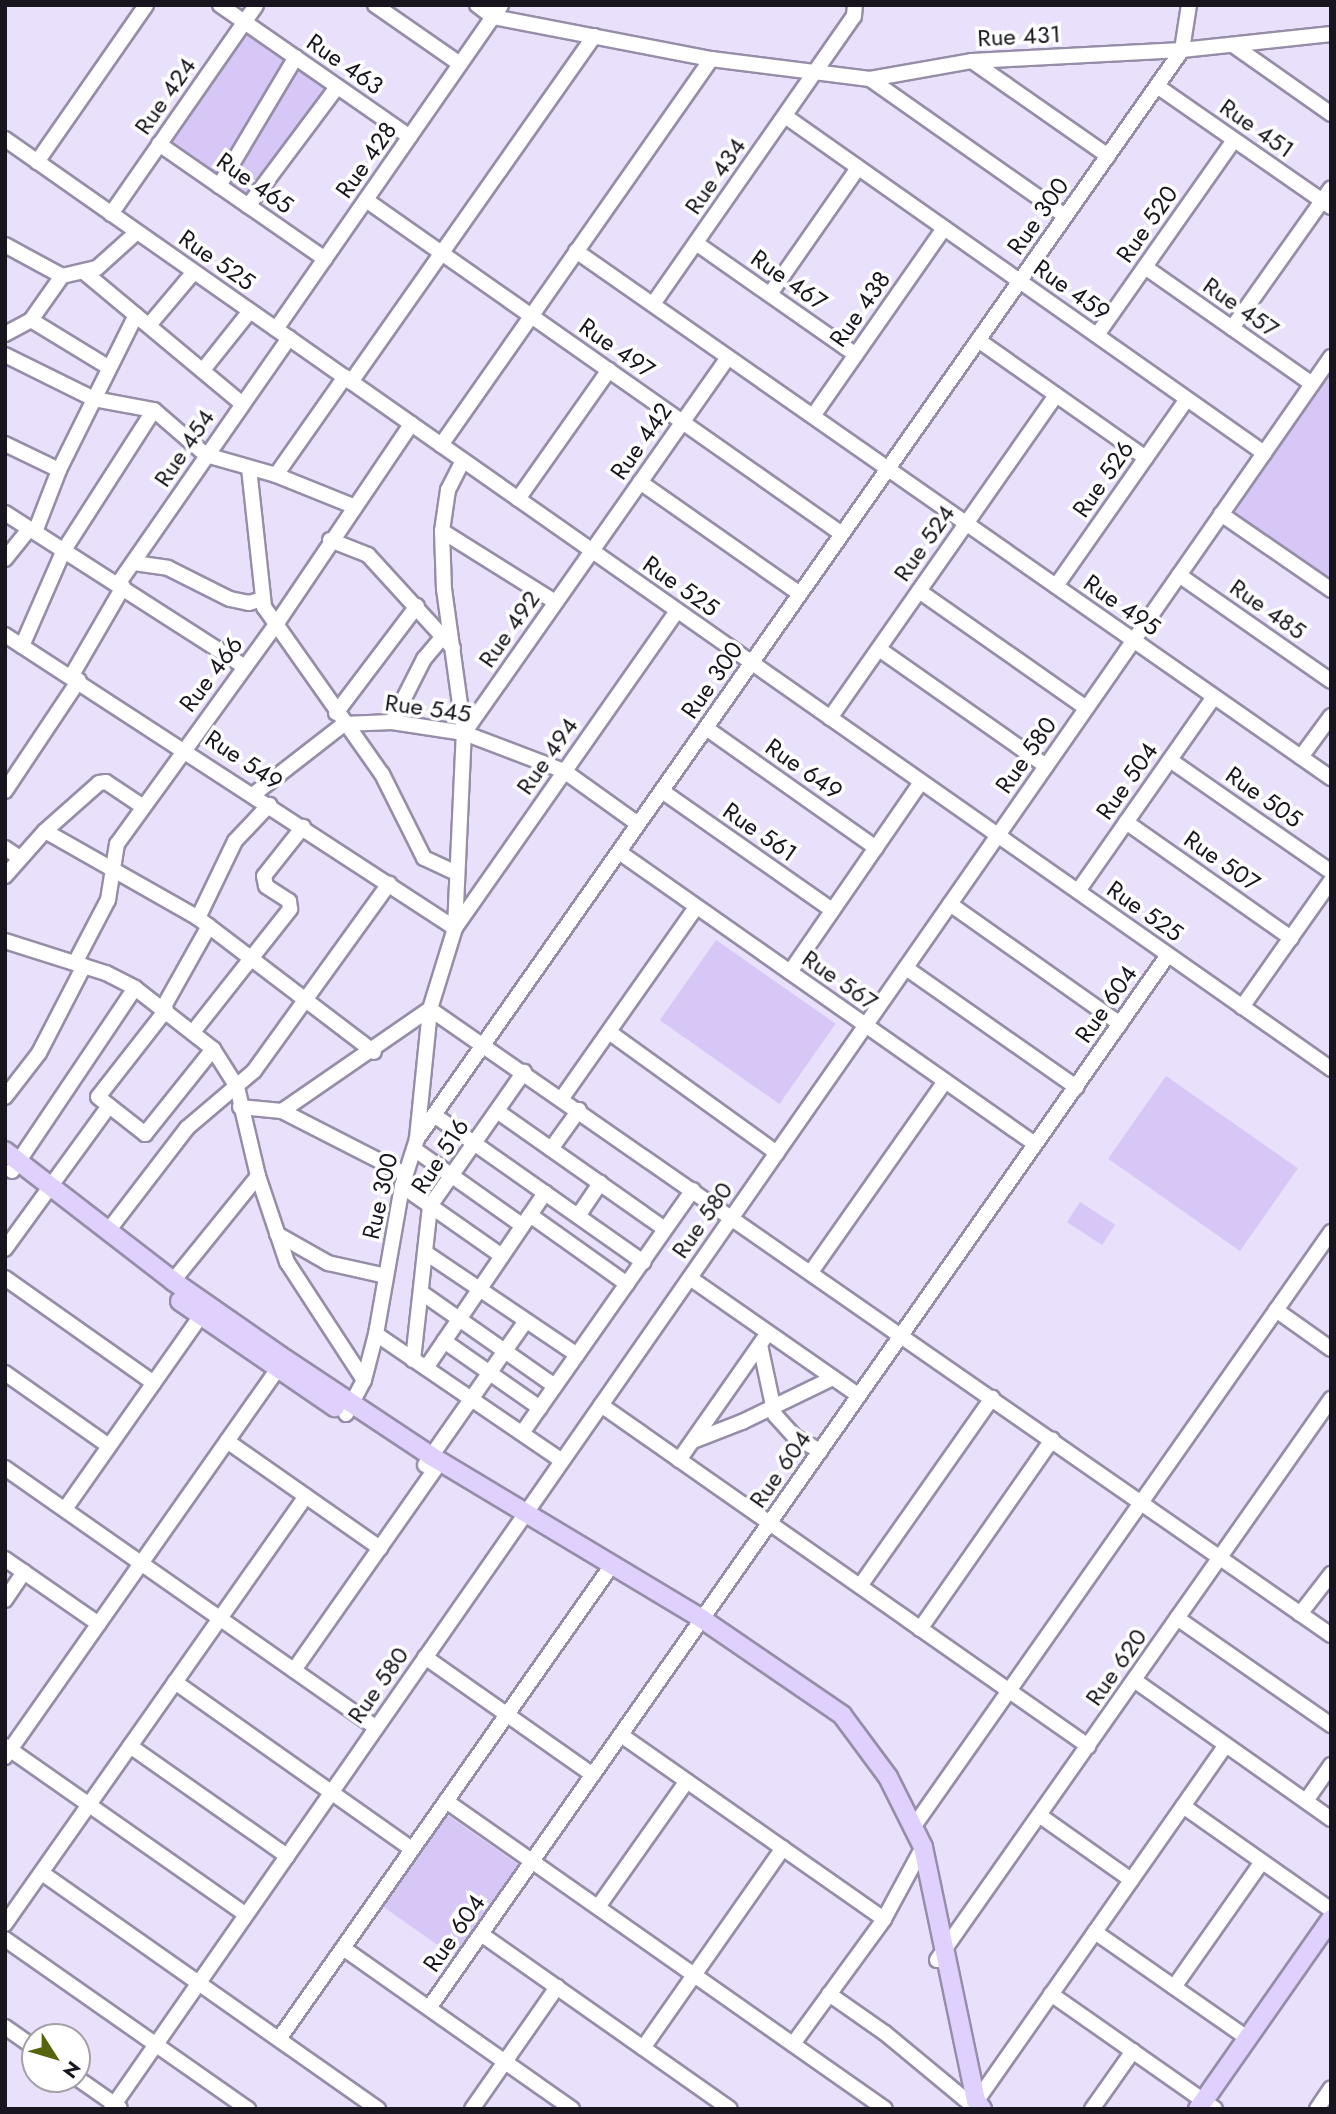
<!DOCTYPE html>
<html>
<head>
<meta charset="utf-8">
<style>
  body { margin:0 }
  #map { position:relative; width:1336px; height:2114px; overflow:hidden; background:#e9e0fc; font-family:Jost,sans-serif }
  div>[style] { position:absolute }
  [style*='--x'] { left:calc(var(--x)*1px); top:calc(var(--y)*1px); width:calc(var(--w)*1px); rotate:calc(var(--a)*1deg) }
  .green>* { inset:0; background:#d6c7f6; transform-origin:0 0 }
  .roads { filter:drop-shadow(2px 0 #968ea8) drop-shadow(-2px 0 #968ea8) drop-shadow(0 2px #968ea8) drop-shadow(0 -2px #968ea8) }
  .minor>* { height:14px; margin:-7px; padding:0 7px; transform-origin:7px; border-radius:7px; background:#fff }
  .major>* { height:18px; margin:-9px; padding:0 9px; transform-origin:9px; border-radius:9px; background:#dfd0fd }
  span { translate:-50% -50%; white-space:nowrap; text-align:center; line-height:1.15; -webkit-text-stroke:7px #fff; paint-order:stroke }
  .street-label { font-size:24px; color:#18151e }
  .frame { position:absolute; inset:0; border:7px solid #18151e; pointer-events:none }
  .north { position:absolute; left:21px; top:2023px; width:70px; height:70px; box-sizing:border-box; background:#fff; border:2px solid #a3a1a5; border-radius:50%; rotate:127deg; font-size:19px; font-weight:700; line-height:28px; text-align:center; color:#18151e }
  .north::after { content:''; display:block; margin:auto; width:24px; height:32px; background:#56650d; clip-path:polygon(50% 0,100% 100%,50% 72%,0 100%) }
</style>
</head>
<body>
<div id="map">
  <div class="green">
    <i style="left:248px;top:29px;width:99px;height:137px;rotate:34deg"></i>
    <i style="clip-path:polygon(1331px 369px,1331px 580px,1232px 512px)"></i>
    <i style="left:716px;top:940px;width:146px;height:98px;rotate:35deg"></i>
    <i style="left:1166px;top:1076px;width:161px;height:101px;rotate:35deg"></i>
    <i style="left:1080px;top:1202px;width:42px;height:24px;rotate:33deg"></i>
    <i style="left:446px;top:1814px;width:88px;height:112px;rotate:35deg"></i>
  </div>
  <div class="roads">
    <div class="minor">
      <i style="--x:220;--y:5;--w:231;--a:34.8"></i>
      <i style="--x:375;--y:5;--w:103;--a:34.8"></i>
      <i style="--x:477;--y:5;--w:20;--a:37"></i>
      <i style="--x:493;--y:17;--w:222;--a:10.9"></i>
      <i style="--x:711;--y:59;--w:160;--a:7.2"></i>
      <i style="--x:870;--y:79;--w:104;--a:-10"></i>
      <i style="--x:972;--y:61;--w:210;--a:-3"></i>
      <i style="--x:1182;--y:50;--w:150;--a:-6.1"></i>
      <i style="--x:1233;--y:45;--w:120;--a:35.1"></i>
      <i style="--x:972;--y:61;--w:166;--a:34.9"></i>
      <i style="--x:870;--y:79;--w:238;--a:35.1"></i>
      <i style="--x:1157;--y:86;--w:212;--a:34.8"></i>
      <i style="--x:785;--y:116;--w:586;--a:35.13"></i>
      <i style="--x:5;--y:139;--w:1620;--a:35.04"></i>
      <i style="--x:159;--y:144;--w:202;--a:34.7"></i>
      <i style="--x:37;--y:162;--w:191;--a:-55.2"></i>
      <i style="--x:219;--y:186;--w:150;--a:-59.2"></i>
      <i style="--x:366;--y:200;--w:581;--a:35.06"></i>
      <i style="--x:248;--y:206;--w:149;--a:-53.2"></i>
      <i style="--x:111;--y:214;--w:254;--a:-55.2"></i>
      <i style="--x:696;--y:243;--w:195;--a:35"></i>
      <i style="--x:5;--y:245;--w:65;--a:28.5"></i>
      <i style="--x:576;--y:251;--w:921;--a:34.92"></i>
      <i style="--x:1145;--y:267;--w:204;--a:35"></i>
      <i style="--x:84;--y:272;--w:204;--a:39.8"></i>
      <i style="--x:770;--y:294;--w:154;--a:-55.1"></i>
      <i style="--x:653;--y:304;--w:351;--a:-55.1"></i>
      <i style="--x:854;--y:16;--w:11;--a:-85"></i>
      <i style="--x:31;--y:320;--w:90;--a:31.4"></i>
      <i style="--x:150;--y:324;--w:68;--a:-49.8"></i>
      <i style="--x:1232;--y:328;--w:171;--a:-54.7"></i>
      <i style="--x:276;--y:329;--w:394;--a:-55.2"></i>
      <i style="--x:5;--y:334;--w:30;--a:-28"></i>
      <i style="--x:31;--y:320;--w:54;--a:-54.8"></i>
      <i style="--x:62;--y:276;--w:36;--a:-13"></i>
      <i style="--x:97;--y:268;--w:54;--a:-42"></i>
      <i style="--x:1097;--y:335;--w:238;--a:-54.9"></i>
      <i style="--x:978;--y:340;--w:205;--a:35.1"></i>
      <i style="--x:5;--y:355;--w:99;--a:26.3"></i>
      <i style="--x:94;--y:399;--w:61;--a:10.4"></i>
      <i style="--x:154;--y:410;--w:69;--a:40.9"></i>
      <i style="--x:206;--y:455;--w:73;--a:15.9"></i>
      <i style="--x:276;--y:475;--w:83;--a:21.9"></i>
      <i style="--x:203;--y:370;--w:75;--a:-51.5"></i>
      <i style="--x:351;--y:382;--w:423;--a:-54.9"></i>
      <i style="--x:813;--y:416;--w:229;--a:-55.1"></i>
      <i style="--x:5;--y:444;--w:60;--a:25.7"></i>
      <i style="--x:441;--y:445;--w:471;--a:-55"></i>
      <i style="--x:249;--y:468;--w:140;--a:83.8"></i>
      <i style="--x:264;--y:607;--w:204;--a:54.8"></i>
      <i style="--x:382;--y:774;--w:94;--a:63.4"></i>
      <i style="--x:424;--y:858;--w:33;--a:25"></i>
      <i style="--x:276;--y:475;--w:120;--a:-54.9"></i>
      <i style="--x:640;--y:482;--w:195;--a:35"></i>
      <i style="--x:518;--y:499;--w:158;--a:-54.8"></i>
      <i style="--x:5;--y:513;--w:285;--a:32.7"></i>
      <i style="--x:1221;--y:514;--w:134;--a:34.6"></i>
      <i style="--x:442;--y:531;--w:133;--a:32.1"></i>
      <i style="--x:35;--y:532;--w:66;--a:-68.8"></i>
      <i style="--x:59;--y:470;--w:173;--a:-63.6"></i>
      <i style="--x:330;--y:540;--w:41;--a:21.5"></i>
      <i style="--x:368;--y:555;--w:126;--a:47.6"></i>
      <i style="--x:5;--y:559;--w:38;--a:-51"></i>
      <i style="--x:134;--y:563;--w:34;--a:8"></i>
      <i style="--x:168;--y:568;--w:69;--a:26.6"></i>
      <i style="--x:230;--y:599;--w:19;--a:12"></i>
      <i style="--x:249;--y:603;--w:14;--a:-17"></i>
      <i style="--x:1179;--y:575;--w:185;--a:34.9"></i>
      <i style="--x:118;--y:584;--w:300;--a:-55.2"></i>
      <i style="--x:1056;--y:586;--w:228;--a:-55"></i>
      <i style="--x:919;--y:591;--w:204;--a:35"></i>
      <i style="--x:5;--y:635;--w:537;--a:33.07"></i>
      <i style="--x:455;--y:928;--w:387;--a:-55"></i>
      <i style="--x:22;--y:646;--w:105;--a:-66.4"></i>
      <i style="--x:64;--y:550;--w:166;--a:-57.3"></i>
      <i style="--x:879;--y:649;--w:204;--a:35"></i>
      <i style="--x:72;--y:675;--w:102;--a:-59.9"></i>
      <i style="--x:336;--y:713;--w:134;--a:-52.9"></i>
      <i style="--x:830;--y:718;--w:394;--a:-55"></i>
      <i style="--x:392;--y:722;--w:71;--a:-63.1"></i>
      <i style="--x:424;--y:659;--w:35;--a:-50"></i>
      <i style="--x:706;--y:728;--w:208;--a:35.2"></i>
      <i style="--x:464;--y:733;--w:459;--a:-54.9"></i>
      <i style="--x:1301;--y:757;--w:51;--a:-53.8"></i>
      <i style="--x:1170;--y:760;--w:196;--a:34.8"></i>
      <i style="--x:5;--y:791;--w:133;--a:-56.3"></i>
      <i style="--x:662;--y:791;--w:208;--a:35"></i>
      <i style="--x:254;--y:794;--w:114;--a:-37.9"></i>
      <i style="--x:344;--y:724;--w:48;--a:-2.4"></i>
      <i style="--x:392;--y:722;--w:73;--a:8.7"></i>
      <i style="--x:464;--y:733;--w:107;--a:20.8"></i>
      <i style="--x:564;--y:771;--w:91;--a:35.6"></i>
      <i style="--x:1126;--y:822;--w:202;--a:35.1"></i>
      <i style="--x:45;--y:831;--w:176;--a:29.6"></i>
      <i style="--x:198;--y:918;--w:221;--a:37.3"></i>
      <i style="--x:5;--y:848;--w:18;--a:34"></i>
      <i style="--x:619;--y:852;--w:508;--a:35.07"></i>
      <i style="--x:5;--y:876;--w:60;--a:-48.4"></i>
      <i style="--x:45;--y:831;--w:72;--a:-41.6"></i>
      <i style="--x:99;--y:783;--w:7;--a:-8"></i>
      <i style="--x:106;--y:782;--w:43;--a:33.7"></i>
      <i style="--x:1078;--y:891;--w:237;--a:-55"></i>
      <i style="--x:950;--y:904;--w:208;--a:35.2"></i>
      <i style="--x:198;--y:918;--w:85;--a:-64.3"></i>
      <i style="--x:235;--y:841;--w:50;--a:-46.6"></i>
      <i style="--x:5;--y:941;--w:106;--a:17.6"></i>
      <i style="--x:106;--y:973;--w:33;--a:27"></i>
      <i style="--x:135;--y:988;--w:99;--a:38"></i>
      <i style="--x:213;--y:1049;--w:45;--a:57.7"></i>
      <i style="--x:237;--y:1087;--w:91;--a:76.7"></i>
      <i style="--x:258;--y:1176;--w:91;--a:71.4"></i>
      <i style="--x:287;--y:1262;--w:141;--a:56.9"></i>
      <i style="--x:75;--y:963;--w:71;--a:-62.4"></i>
      <i style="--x:108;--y:900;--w:57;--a:-80.9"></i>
      <i style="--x:117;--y:844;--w:269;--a:-54.1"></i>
      <i style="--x:275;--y:626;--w:244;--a:-56"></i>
      <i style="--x:906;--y:968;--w:208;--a:35"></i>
      <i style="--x:790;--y:972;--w:231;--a:-55.4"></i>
      <i style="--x:1242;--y:1007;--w:154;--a:-54.8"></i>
      <i style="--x:163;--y:1008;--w:94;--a:-60.7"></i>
      <i style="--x:166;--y:1010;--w:110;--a:128"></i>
      <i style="--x:98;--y:1097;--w:60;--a:38.2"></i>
      <i style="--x:145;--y:1134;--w:109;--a:-51.3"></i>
      <i style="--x:193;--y:1032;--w:157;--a:-51.7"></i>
      <i style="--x:290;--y:909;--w:8;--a:-97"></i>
      <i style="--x:289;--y:901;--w:27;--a:-147"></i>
      <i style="--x:266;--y:886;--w:10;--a:-101"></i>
      <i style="--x:264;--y:876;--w:63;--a:-51.5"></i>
      <i style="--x:609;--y:1032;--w:207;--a:35.8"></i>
      <i style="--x:5;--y:1097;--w:56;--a:-52.3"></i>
      <i style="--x:39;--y:1053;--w:98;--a:-62.7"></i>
      <i style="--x:562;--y:1098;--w:233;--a:-54.9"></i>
      <i style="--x:240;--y:1107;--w:42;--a:5.4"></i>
      <i style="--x:282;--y:1111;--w:180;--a:-34.6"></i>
      <i style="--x:430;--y:1009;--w:1097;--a:34.79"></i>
      <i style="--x:282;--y:1111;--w:138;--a:27.1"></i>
      <i style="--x:497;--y:1111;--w:205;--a:35.1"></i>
      <i style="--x:434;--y:1115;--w:256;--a:35.1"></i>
      <i style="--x:417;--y:1138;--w:130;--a:-84.2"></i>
      <i style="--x:430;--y:1009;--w:85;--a:-72.8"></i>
      <i style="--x:455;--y:928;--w:195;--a:-87.4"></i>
      <i style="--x:464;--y:733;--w:145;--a:-97.9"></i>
      <i style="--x:444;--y:589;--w:58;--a:-92"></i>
      <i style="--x:442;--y:531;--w:41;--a:-81.7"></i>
      <i style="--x:448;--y:490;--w:33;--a:-63"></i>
      <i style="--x:414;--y:1149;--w:133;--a:35.2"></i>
      <i style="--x:551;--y:1149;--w:48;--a:-54.3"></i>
      <i style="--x:12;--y:1171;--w:220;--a:-56.1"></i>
      <i style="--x:402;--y:1186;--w:122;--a:35"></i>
      <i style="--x:530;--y:1215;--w:119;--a:35.4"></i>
      <i style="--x:578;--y:1216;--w:40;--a:-56"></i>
      <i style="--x:108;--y:1231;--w:130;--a:-52.5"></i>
      <i style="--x:187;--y:1128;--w:88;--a:-40.4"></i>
      <i style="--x:254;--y:1071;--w:231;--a:-54.2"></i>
      <i style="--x:277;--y:1234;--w:59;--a:29.6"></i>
      <i style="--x:328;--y:1263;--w:59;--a:12.6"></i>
      <i style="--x:5;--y:1249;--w:177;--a:-54"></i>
      <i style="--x:426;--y:1253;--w:182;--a:34"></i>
      <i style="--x:811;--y:1272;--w:233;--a:-54.9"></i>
      <i style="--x:5;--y:1278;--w:182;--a:35.2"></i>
      <i style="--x:690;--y:1278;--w:206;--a:34.9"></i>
      <i style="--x:173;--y:1281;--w:135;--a:-51"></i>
      <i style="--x:422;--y:1293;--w:162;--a:35"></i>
      <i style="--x:1276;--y:1310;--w:67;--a:35.3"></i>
      <i style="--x:376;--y:1334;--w:225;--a:34.3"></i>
      <i style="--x:444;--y:1341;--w:117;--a:34.9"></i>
      <i style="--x:760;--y:1345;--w:72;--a:77.9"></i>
      <i style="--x:775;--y:1415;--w:30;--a:48"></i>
      <i style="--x:795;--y:1437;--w:29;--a:29"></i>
      <i style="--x:413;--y:1360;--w:155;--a:-83.7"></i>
      <i style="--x:430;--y:1206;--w:164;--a:-55"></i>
      <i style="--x:426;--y:1368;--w:212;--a:-55.8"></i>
      <i style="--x:5;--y:1373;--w:127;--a:35.1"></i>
      <i style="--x:601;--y:1405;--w:595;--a:35"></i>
      <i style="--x:346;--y:1414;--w:38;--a:-62"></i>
      <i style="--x:364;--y:1380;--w:48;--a:-75.4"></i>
      <i style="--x:376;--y:1334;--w:150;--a:-80"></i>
      <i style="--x:402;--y:1186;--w:49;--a:-72.3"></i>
      <i style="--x:417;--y:1139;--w:1331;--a:-54.91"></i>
      <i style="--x:1182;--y:50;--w:46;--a:-81.2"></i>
      <i style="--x:522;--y:1433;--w:297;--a:-54.9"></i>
      <i style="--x:227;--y:1441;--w:187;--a:35"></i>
      <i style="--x:693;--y:1441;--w:53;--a:-21.2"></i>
      <i style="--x:742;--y:1422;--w:101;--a:-25.8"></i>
      <i style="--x:679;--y:1460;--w:155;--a:-55"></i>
      <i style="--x:425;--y:1465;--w:174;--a:-55"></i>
      <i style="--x:5;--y:1468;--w:453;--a:35"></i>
      <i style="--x:65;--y:1509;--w:247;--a:-54.9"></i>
      <i style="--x:5;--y:1559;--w:114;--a:34.7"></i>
      <i style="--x:860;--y:1586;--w:230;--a:-54.9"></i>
      <i style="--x:5;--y:1600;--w:34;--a:-56"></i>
      <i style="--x:1300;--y:1614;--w:51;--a:-52.2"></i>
      <i style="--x:1177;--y:1618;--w:188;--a:34.8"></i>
      <i style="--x:920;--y:1629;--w:231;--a:-55.1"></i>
      <i style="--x:425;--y:1657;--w:205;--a:35.1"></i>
      <i style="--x:294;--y:1670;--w:256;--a:-54.9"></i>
      <i style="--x:1134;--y:1680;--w:241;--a:35.2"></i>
      <i style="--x:175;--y:1682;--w:290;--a:35.2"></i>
      <i style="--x:621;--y:1735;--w:321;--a:35"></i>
      <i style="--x:5;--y:1746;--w:294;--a:35"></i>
      <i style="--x:130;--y:1746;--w:192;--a:35"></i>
      <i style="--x:5;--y:1757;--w:485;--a:-54.9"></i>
      <i style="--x:446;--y:1801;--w:536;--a:35.05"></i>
      <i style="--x:1306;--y:1801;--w:44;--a:-55.2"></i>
      <i style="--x:1183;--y:1806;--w:181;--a:35.1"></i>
      <i style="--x:1039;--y:1815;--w:113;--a:35.2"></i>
      <i style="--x:914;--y:1826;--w:726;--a:-54.93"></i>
      <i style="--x:42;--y:1873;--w:411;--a:35.1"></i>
      <i style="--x:598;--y:1907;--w:154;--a:-54.8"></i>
      <i style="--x:5;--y:1924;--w:523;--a:-54.88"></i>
      <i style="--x:1095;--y:1932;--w:185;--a:34.9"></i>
      <i style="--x:481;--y:1934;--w:304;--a:35.1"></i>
      <i style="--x:5;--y:1939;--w:297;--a:35"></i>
      <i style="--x:343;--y:1948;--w:280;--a:35.1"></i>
      <i style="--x:937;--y:1960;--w:686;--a:-54.92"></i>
      <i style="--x:1174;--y:1987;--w:153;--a:-54.9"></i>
      <i style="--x:829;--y:1994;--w:68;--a:34.9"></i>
      <i style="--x:885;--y:2033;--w:108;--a:39.7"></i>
      <i style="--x:1051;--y:1994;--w:200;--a:35"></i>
      <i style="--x:429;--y:2008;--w:1286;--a:-54.94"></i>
      <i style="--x:5;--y:2027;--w:37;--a:35"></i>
      <i style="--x:279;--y:2039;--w:579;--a:-54.91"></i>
      <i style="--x:793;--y:2044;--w:155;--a:-53.9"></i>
      <i style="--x:884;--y:1919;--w:82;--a:-61.6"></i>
      <i style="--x:643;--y:2048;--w:244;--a:-55"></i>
      <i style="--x:77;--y:2078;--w:52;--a:34.9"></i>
      <i style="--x:111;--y:2109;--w:2135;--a:-55.15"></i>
      <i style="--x:472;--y:2109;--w:149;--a:-55.1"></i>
      <i style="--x:971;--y:2109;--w:444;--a:-55"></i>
      <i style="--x:1092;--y:2109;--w:71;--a:-54.7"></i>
      <i style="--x:1317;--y:2109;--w:25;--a:-56"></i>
    </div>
    <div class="major">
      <i style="--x:5;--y:1151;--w:212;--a:37.7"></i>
      <i style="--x:173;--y:1281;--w:136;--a:34.9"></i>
      <i style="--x:285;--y:1359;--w:175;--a:33.6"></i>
      <i style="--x:431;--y:1456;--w:316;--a:31"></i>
      <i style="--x:702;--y:1619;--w:170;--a:34.4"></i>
      <i style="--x:842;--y:1715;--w:77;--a:53.4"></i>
      <i style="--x:888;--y:1777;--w:78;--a:63.4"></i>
      <i style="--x:923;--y:1847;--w:259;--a:78.2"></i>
      <i style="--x:976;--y:2101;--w:10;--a:53"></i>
      <i style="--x:180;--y:1301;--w:188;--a:34.4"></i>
      <i style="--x:1198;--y:2109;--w:232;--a:-55"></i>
    </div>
  </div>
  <div class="street-label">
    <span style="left:1019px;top:36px;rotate:-3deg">Rue 431</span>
    <span style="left:345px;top:64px;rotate:35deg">Rue 463</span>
    <span style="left:165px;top:96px;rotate:-55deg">Rue 424</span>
    <span style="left:1257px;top:128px;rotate:35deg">Rue 451</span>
    <span style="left:366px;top:160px;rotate:-55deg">Rue 428</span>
    <span style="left:715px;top:176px;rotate:-55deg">Rue 434</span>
    <span style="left:255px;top:183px;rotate:35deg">Rue 465</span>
    <span style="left:1038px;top:216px;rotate:-55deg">Rue 300</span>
    <span style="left:1147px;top:224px;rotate:-55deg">Rue 520</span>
    <span style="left:217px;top:260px;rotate:35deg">Rue 525</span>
    <span style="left:789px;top:280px;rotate:35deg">Rue 467</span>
    <span style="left:1072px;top:290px;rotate:35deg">Rue 459</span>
    <span style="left:1241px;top:307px;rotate:35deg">Rue 457</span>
    <span style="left:860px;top:309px;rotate:-55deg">Rue 438</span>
    <span style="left:617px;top:348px;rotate:35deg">Rue 497</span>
    <span style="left:641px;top:441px;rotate:-55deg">Rue 442</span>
    <span style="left:184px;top:448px;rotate:-56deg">Rue 454</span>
    <span style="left:1103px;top:479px;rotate:-55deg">Rue 526</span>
    <span style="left:924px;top:543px;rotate:-55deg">Rue 524</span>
    <span style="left:681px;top:586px;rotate:35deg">Rue 525</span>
    <span style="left:1122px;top:605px;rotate:35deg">Rue 495</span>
    <span style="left:1268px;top:609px;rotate:35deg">Rue 485</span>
    <span style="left:509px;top:629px;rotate:-55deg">Rue 492</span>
    <span style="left:211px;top:674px;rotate:-53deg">Rue 466</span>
    <span style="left:712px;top:680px;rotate:-55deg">Rue 300</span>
    <span style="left:428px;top:708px;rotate:8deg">Rue 545</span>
    <span style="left:1026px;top:755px;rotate:-55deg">Rue 580</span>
    <span style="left:547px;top:756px;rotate:-55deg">Rue 494</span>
    <span style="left:244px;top:760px;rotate:34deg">Rue 549</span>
    <span style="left:804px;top:769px;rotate:35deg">Rue 649</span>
    <span style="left:1127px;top:781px;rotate:-55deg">Rue 504</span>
    <span style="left:1264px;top:797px;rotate:35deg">Rue 505</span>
    <span style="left:760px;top:832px;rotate:35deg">Rue 561</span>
    <span style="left:1222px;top:861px;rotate:35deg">Rue 507</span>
    <span style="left:1145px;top:911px;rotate:35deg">Rue 525</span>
    <span style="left:840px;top:980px;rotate:35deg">Rue 567</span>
    <span style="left:1106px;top:1004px;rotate:-55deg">Rue 604</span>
    <span style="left:440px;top:1156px;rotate:-57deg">Rue 516</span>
    <span style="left:380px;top:1196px;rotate:-77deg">Rue 300</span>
    <span style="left:702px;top:1220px;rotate:-55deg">Rue 580</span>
    <span style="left:780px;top:1469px;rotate:-55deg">Rue 604</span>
    <span style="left:1116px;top:1667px;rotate:-55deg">Rue 620</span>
    <span style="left:378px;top:1685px;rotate:-55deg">Rue 580</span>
    <span style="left:454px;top:1933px;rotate:-55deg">Rue 604</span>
  </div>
  <div class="frame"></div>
  <div class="north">N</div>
</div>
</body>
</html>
